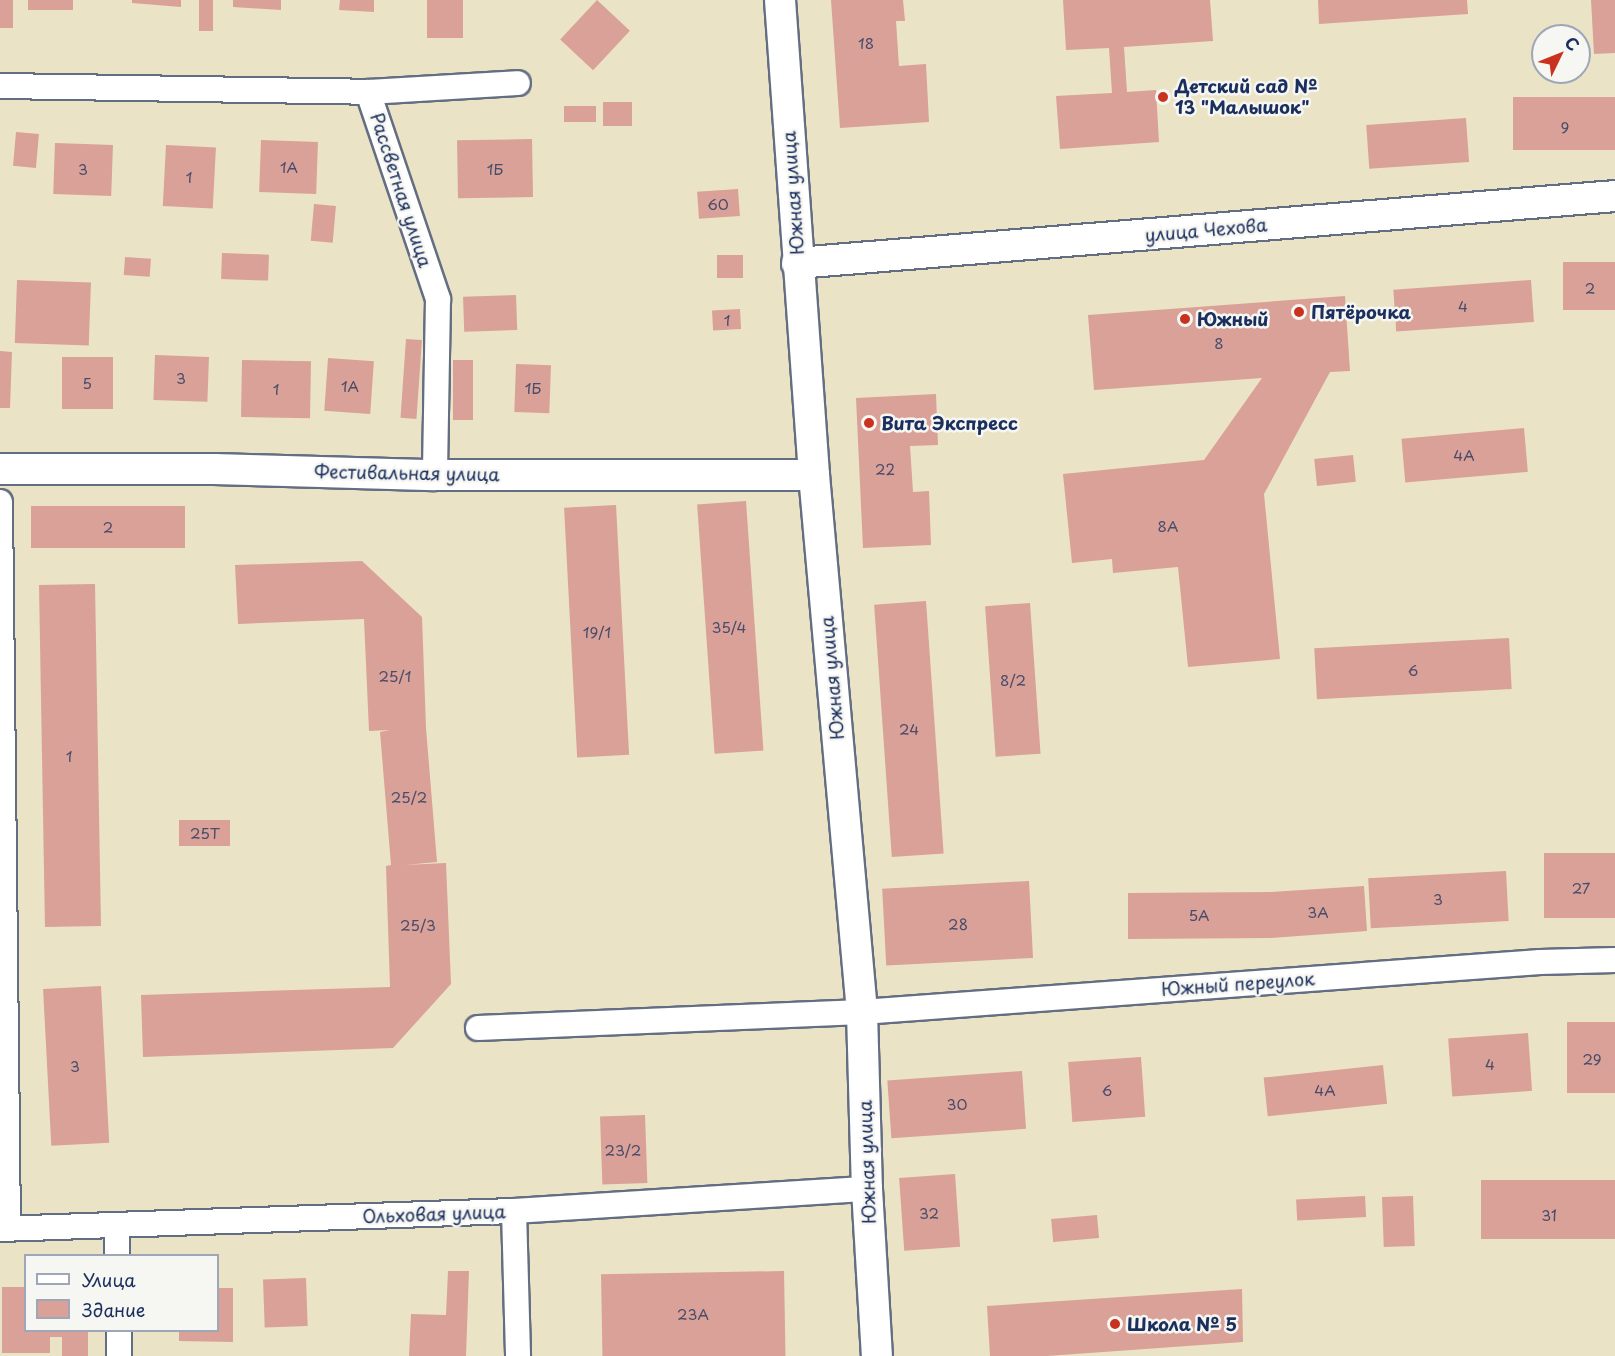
<!DOCTYPE html>
<html>
<head>
<meta charset="utf-8">
<style>
  body { margin:0 }
  #map { position:relative; width:1615px; height:1356px; overflow:hidden; background:#ebe3c5; font-family:"Playpen Sans",sans-serif }
  div>[style] { position:absolute }
  [style*='--x'] { left:calc(var(--x)*1px); top:calc(var(--y)*1px); width:calc(var(--w)*1px); rotate:calc(var(--a)*1deg) }
  .building>* { inset:0; background:#d9a197; transform-origin:0 0 }
  .roads { filter:drop-shadow(2px 0 #646e82) drop-shadow(-2px 0 #646e82) drop-shadow(0 2px #646e82) drop-shadow(0 -2px #646e82) }
  .minor>* { height:24px; margin:-12px; padding:0 12px; transform-origin:12px; border-radius:12px; background:#fff }
  .tertiary>* { height:30px; margin:-15px; padding:0 15px; transform-origin:15px; border-radius:15px; background:#fff }
  .dots>* { width:16px; height:16px; translate:-50% -50%; box-sizing:border-box; border:3px solid #f6f6f2; border-radius:50% }
  span { translate:-50% -50%; white-space:nowrap; text-align:center; line-height:1.15; -webkit-text-stroke:5px #f6f6f2; paint-order:stroke }
  .number-label { font-size:15px; color:#4a4c6c }
  .number-label span { -webkit-text-stroke-width:0 }
  .poi-label { font-size:18px; color:#1b2f5e; font-weight:700 }
  .left { translate:0 -50%; text-align:left }
  .street-label { font-size:18px; color:#1b2f5e }
  .legend { position:absolute; left:24px; top:1254px; width:195px; height:78px; box-sizing:border-box; background:#f6f6f2; border:2px solid #9ea6b7; margin:0; padding:8px 10px; list-style:none; font-size:18px; color:#1b2f5e }
  .legend li { display:flex; align-items:center; gap:12px; height:30px }
  .legend b { width:30px; border:2px solid #9ea6b7 }
  .north { position:absolute; left:1531px; top:24px; width:60px; height:60px; box-sizing:border-box; background:#f6f6f2; border:2px solid #9ea6b7; border-radius:50%; rotate:47deg; font-size:16px; font-weight:700; line-height:24px; text-align:center; color:#1b2f5e }
  .north::after { content:''; display:block; margin:auto; width:21px; height:27px; background:#c8321e; clip-path:polygon(50% 0,100% 100%,50% 72%,0 100%) }
</style>
</head>
<body>
<div id="map">
  <div class="building">
    <i style="left:0;top:0;width:13px;height:28px"></i>
    <i style="left:28px;top:0;width:45px;height:10px"></i>
    <i style="clip-path:polygon(132px 0,181px 0,181px 7px,132px 3px)"></i>
    <i style="left:199px;top:0;width:14px;height:31px"></i>
    <i style="clip-path:polygon(233px 0,281px 0,281px 10px,233px 7px)"></i>
    <i style="clip-path:polygon(340px 0,374px 0,374px 12px,339px 10px)"></i>
    <i style="left:427px;top:0;width:36px;height:38px"></i>
    <i style="left:597px;top:0;width:45px;height:54px;rotate:43deg"></i>
    <i style="clip-path:polygon(831px 0,903px 0,905px 21px,896px 21px,899px 66px,926px 64px,929px 122px,840px 128px)"></i>
    <i style="clip-path:polygon(1063px 0,1210px 0,1213px 41px,1124px 47px,1127px 92px,1156px 90px,1159px 142px,1060px 149px,1056px 96px,1112px 93px,1109px 48px,1066px 50px)"></i>
    <i style="clip-path:polygon(1318px 0,1467px 0,1468px 14px,1319px 24px)"></i>
    <i style="clip-path:polygon(1591px 0,1615px 0,1615px 53px,1594px 54px)"></i>
    <i style="left:1615px;top:97px;width:53px;height:102px;rotate:90deg"></i>
    <i style="left:603px;top:102px;width:29px;height:24px"></i>
    <i style="left:564px;top:106px;width:32px;height:16px"></i>
    <i style="left:1466px;top:118px;width:44px;height:100px;rotate:86deg"></i>
    <i style="left:16px;top:132px;width:23px;height:34px;rotate:5deg"></i>
    <i style="left:532px;top:139px;width:58px;height:75px;rotate:89deg"></i>
    <i style="left:261px;top:140px;width:57px;height:52px;rotate:2deg"></i>
    <i style="left:55px;top:143px;width:58px;height:51px;rotate:2deg"></i>
    <i style="left:166px;top:145px;width:50px;height:61px;rotate:3deg"></i>
    <i style="left:738px;top:189px;width:27px;height:41px;rotate:86deg"></i>
    <i style="left:314px;top:204px;width:22px;height:37px;rotate:5deg"></i>
    <i style="left:222px;top:253px;width:47px;height:26px;rotate:2deg"></i>
    <i style="left:717px;top:255px;width:26px;height:23px"></i>
    <i style="left:125px;top:257px;width:26px;height:18px;rotate:4deg"></i>
    <i style="left:1615px;top:262px;width:48px;height:52px;rotate:90deg"></i>
    <i style="left:17px;top:280px;width:74px;height:63px;rotate:2deg"></i>
    <i style="left:1531px;top:280px;width:42px;height:138px;rotate:86deg"></i>
    <i style="left:516px;top:295px;width:35px;height:53px;rotate:88deg"></i>
    <i style="clip-path:polygon(1345px 296px,1350px 371px,1330px 372px,1264px 494px,1280px 659px,1188px 667px,1178px 567px,1113px 573px,1112px 559px,1072px 563px,1063px 474px,1204px 460px,1262px 378px,1094px 390px,1088px 315px)"></i>
    <i style="left:740px;top:309px;width:20px;height:28px;rotate:87deg"></i>
    <i style="left:406px;top:339px;width:16px;height:79px;rotate:4deg"></i>
    <i style="clip-path:polygon(0 351px,12px 352px,10px 408px,0 408px)"></i>
    <i style="left:155px;top:355px;width:54px;height:45px;rotate:2deg"></i>
    <i style="left:62px;top:357px;width:51px;height:52px"></i>
    <i style="left:328px;top:358px;width:46px;height:53px;rotate:4deg"></i>
    <i style="left:242px;top:360px;width:69px;height:57px;rotate:1deg"></i>
    <i style="left:453px;top:360px;width:20px;height:60px"></i>
    <i style="left:516px;top:364px;width:35px;height:48px;rotate:2deg"></i>
    <i style="clip-path:polygon(936px 394px,938px 445px,910px 446px,913px 492px,929px 491px,931px 545px,863px 548px,856px 398px)"></i>
    <i style="left:1524px;top:428px;width:44px;height:123px;rotate:85deg"></i>
    <i style="left:1353px;top:455px;width:27px;height:39px;rotate:84deg"></i>
    <i style="left:746px;top:501px;width:250px;height:49px;rotate:86deg"></i>
    <i style="left:616px;top:505px;width:250px;height:52px;rotate:87deg"></i>
    <i style="left:31px;top:506px;width:154px;height:42px"></i>
    <i style="clip-path:polygon(362px 561px,422px 617px,426px 728px,437px 862px,405px 865px,446px 863px,451px 984px,393px 1048px,143px 1057px,141px 995px,390px 987px,386px 866px,391px 865px,380px 732px,390px 730px,369px 731px,364px 619px,238px 624px,235px 565px)"></i>
    <i style="left:95px;top:584px;width:342px;height:56px;rotate:89deg"></i>
    <i style="left:926px;top:601px;width:253px;height:52px;rotate:86deg"></i>
    <i style="left:1030px;top:603px;width:151px;height:45px;rotate:86deg"></i>
    <i style="left:1509px;top:638px;width:51px;height:195px;rotate:87deg"></i>
    <i style="left:179px;top:820px;width:51px;height:26px"></i>
    <i style="left:1615px;top:853px;width:65px;height:71px;rotate:90deg"></i>
    <i style="left:1506px;top:871px;width:50px;height:138px;rotate:87deg"></i>
    <i style="left:1029px;top:881px;width:77px;height:147px;rotate:87deg"></i>
    <i style="clip-path:polygon(1364px 886px,1367px 931px,1271px 938px,1128px 939px,1128px 893px,1271px 892px)"></i>
    <i style="left:101px;top:986px;width:157px;height:58px;rotate:87deg"></i>
    <i style="left:1615px;top:1022px;width:71px;height:48px;rotate:90deg"></i>
    <i style="left:1528px;top:1033px;width:58px;height:80px;rotate:86deg"></i>
    <i style="left:1141px;top:1057px;width:60px;height:73px;rotate:86deg"></i>
    <i style="left:1383px;top:1065px;width:39px;height:120px;rotate:84deg"></i>
    <i style="left:1022px;top:1071px;width:58px;height:135px;rotate:86deg"></i>
    <i style="left:645px;top:1115px;width:68px;height:45px;rotate:88deg"></i>
    <i style="left:955px;top:1174px;width:73px;height:56px;rotate:86deg"></i>
    <i style="left:1615px;top:1180px;width:59px;height:134px;rotate:90deg"></i>
    <i style="left:1365px;top:1196px;width:21px;height:69px;rotate:87deg"></i>
    <i style="left:1413px;top:1196px;width:50px;height:31px;rotate:88deg"></i>
    <i style="left:1097px;top:1215px;width:23px;height:46px;rotate:85deg"></i>
    <i style="clip-path:polygon(448px 1271px,469px 1271px,466px 1356px,409px 1356px,411px 1314px,446px 1315px)"></i>
    <i style="left:784px;top:1271px;width:85px;height:183px;rotate:89deg"></i>
    <i style="left:306px;top:1278px;width:48px;height:43px;rotate:88deg"></i>
    <i style="clip-path:polygon(2px 1287px,26px 1287px,26px 1330px,88px 1330px,88px 1356px,62px 1356px,62px 1337px,50px 1337px,50px 1353px,2px 1353px)"></i>
    <i style="clip-path:polygon(218px 1288px,233px 1288px,233px 1342px,179px 1341px,179px 1330px,218px 1330px)"></i>
    <i style="clip-path:polygon(1242px 1289px,1243px 1342px,1047px 1356px,990px 1356px,987px 1306px)"></i>
  </div>
  <div class="roads">
    <div class="minor">
      <i style="--x:0;--y:86;--w:368;--a:0.9"></i>
      <i style="--x:368;--y:92;--w:219;--a:71.3"></i>
      <i style="--x:438;--y:299;--w:176;--a:91"></i>
      <i style="--x:368;--y:92;--w:150;--a:-3.4"></i>
      <i style="--x:0;--y:502;--w:727;--a:89.37"></i>
      <i style="--x:478;--y:1028;--w:384;--a:-2.4"></i>
      <i style="--x:862;--y:1012;--w:680;--a:-4.22"></i>
      <i style="--x:1540;--y:962;--w:75;--a:-1.5"></i>
      <i style="--x:514;--y:1211;--w:145;--a:88.4"></i>
      <i style="--x:117;--y:1227;--w:29;--a:90"></i>
      <i style="--x:0;--y:1229;--w:514;--a:-2.01"></i>
      <i style="--x:514;--y:1211;--w:354;--a:-3.6"></i>
      <i style="--x:119;--y:1330;--w:26;--a:90"></i>
    </div>
    <div class="tertiary">
      <i style="--x:780;--y:0;--w:476;--a:85.9"></i>
      <i style="--x:814;--y:475;--w:539;--a:84.89"></i>
      <i style="--x:862;--y:1012;--w:177;--a:88.4"></i>
      <i style="--x:867;--y:1189;--w:167;--a:86.6"></i>
      <i style="--x:797;--y:263;--w:821;--a:-4.68"></i>
      <i style="--x:0;--y:469;--w:214;--a:0"></i>
      <i style="--x:214;--y:469;--w:221;--a:1.6"></i>
      <i style="--x:435;--y:475;--w:379;--a:0"></i>
    </div>
  </div>
  <div class="dots">
    <i style="left:1163px;top:97px;background:#c8321e"></i>
    <i style="left:1299px;top:312px;background:#c8321e"></i>
    <i style="left:1185px;top:319px;background:#c8321e"></i>
    <i style="left:869px;top:423px;background:#c8321e"></i>
    <i style="left:1115px;top:1324px;background:#c8321e"></i>
  </div>
  <div class="number-label">
    <span style="left:866px;top:43px">18</span>
    <span style="left:1565px;top:127px">9</span>
    <span style="left:289px;top:167px">1А</span>
    <span style="left:83px;top:169px">3</span>
    <span style="left:495px;top:169px">1Б</span>
    <span style="left:189px;top:177px">1</span>
    <span style="left:718px;top:204px">60</span>
    <span style="left:1590px;top:288px">2</span>
    <span style="left:1463px;top:306px">4</span>
    <span style="left:727px;top:320px">1</span>
    <span style="left:1219px;top:343px">8</span>
    <span style="left:181px;top:378px">3</span>
    <span style="left:87px;top:383px">5</span>
    <span style="left:350px;top:386px">1А</span>
    <span style="left:533px;top:388px">1Б</span>
    <span style="left:276px;top:389px">1</span>
    <span style="left:1464px;top:455px">4А</span>
    <span style="left:885px;top:469px">22</span>
    <span style="left:1168px;top:526px">8А</span>
    <span style="left:108px;top:527px">2</span>
    <span style="left:729px;top:627px">35/4</span>
    <span style="left:597px;top:632px">19/1</span>
    <span style="left:1413px;top:670px">6</span>
    <span style="left:395px;top:676px">25/1</span>
    <span style="left:1013px;top:680px">8/2</span>
    <span style="left:909px;top:729px">24</span>
    <span style="left:69px;top:756px">1</span>
    <span style="left:409px;top:797px">25/2</span>
    <span style="left:205px;top:833px">25Т</span>
    <span style="left:1581px;top:888px">27</span>
    <span style="left:1438px;top:899px">3</span>
    <span style="left:1318px;top:912px">3А</span>
    <span style="left:1199px;top:915px">5А</span>
    <span style="left:958px;top:924px">28</span>
    <span style="left:418px;top:925px">25/3</span>
    <span style="left:1592px;top:1059px">29</span>
    <span style="left:1490px;top:1064px">4</span>
    <span style="left:75px;top:1066px">3</span>
    <span style="left:1107px;top:1090px">6</span>
    <span style="left:1325px;top:1090px">4А</span>
    <span style="left:957px;top:1104px">30</span>
    <span style="left:623px;top:1150px">23/2</span>
    <span style="left:929px;top:1213px">32</span>
    <span style="left:1549px;top:1215px">31</span>
    <span style="left:693px;top:1314px">23А</span>
  </div>
  <div class="poi-label">
    <span class="left" style="left:1175px;top:97px">Детский сад №<br>13 "Малышок"</span>
    <span class="left" style="left:1311px;top:312px">Пятёрочка</span>
    <span class="left" style="left:1197px;top:319px">Южный</span>
    <span class="left" style="left:881px;top:423px">Вита Экспресс</span>
    <span class="left" style="left:1127px;top:1324px">Школа № 5</span>
  </div>
  <div class="street-label">
    <span style="left:401px;top:190px;rotate:72deg">Рассветная улица</span>
    <span style="left:793px;top:193px;rotate:-94deg">Южная улица</span>
    <span style="left:1206px;top:230px;rotate:-5deg">улица Чехова</span>
    <span style="left:407px;top:473px;rotate:1deg">Фестивальная улица</span>
    <span style="left:832px;top:678px;rotate:-95deg">Южная улица</span>
    <span style="left:1238px;top:984px;rotate:-4deg">Южный переулок</span>
    <span style="left:867px;top:1162px;rotate:-92deg">Южная улица</span>
    <span style="left:434px;top:1214px;rotate:-2deg">Ольховая улица</span>
  </div>
  <ul class="legend">
  <li><b style="height:8px;background:#fff"></b>Улица</li>
  <li><b style="height:16px;background:#d9a197"></b>Здание</li>
  </ul>
  <div class="north">С</div>
</div>
</body>
</html>
